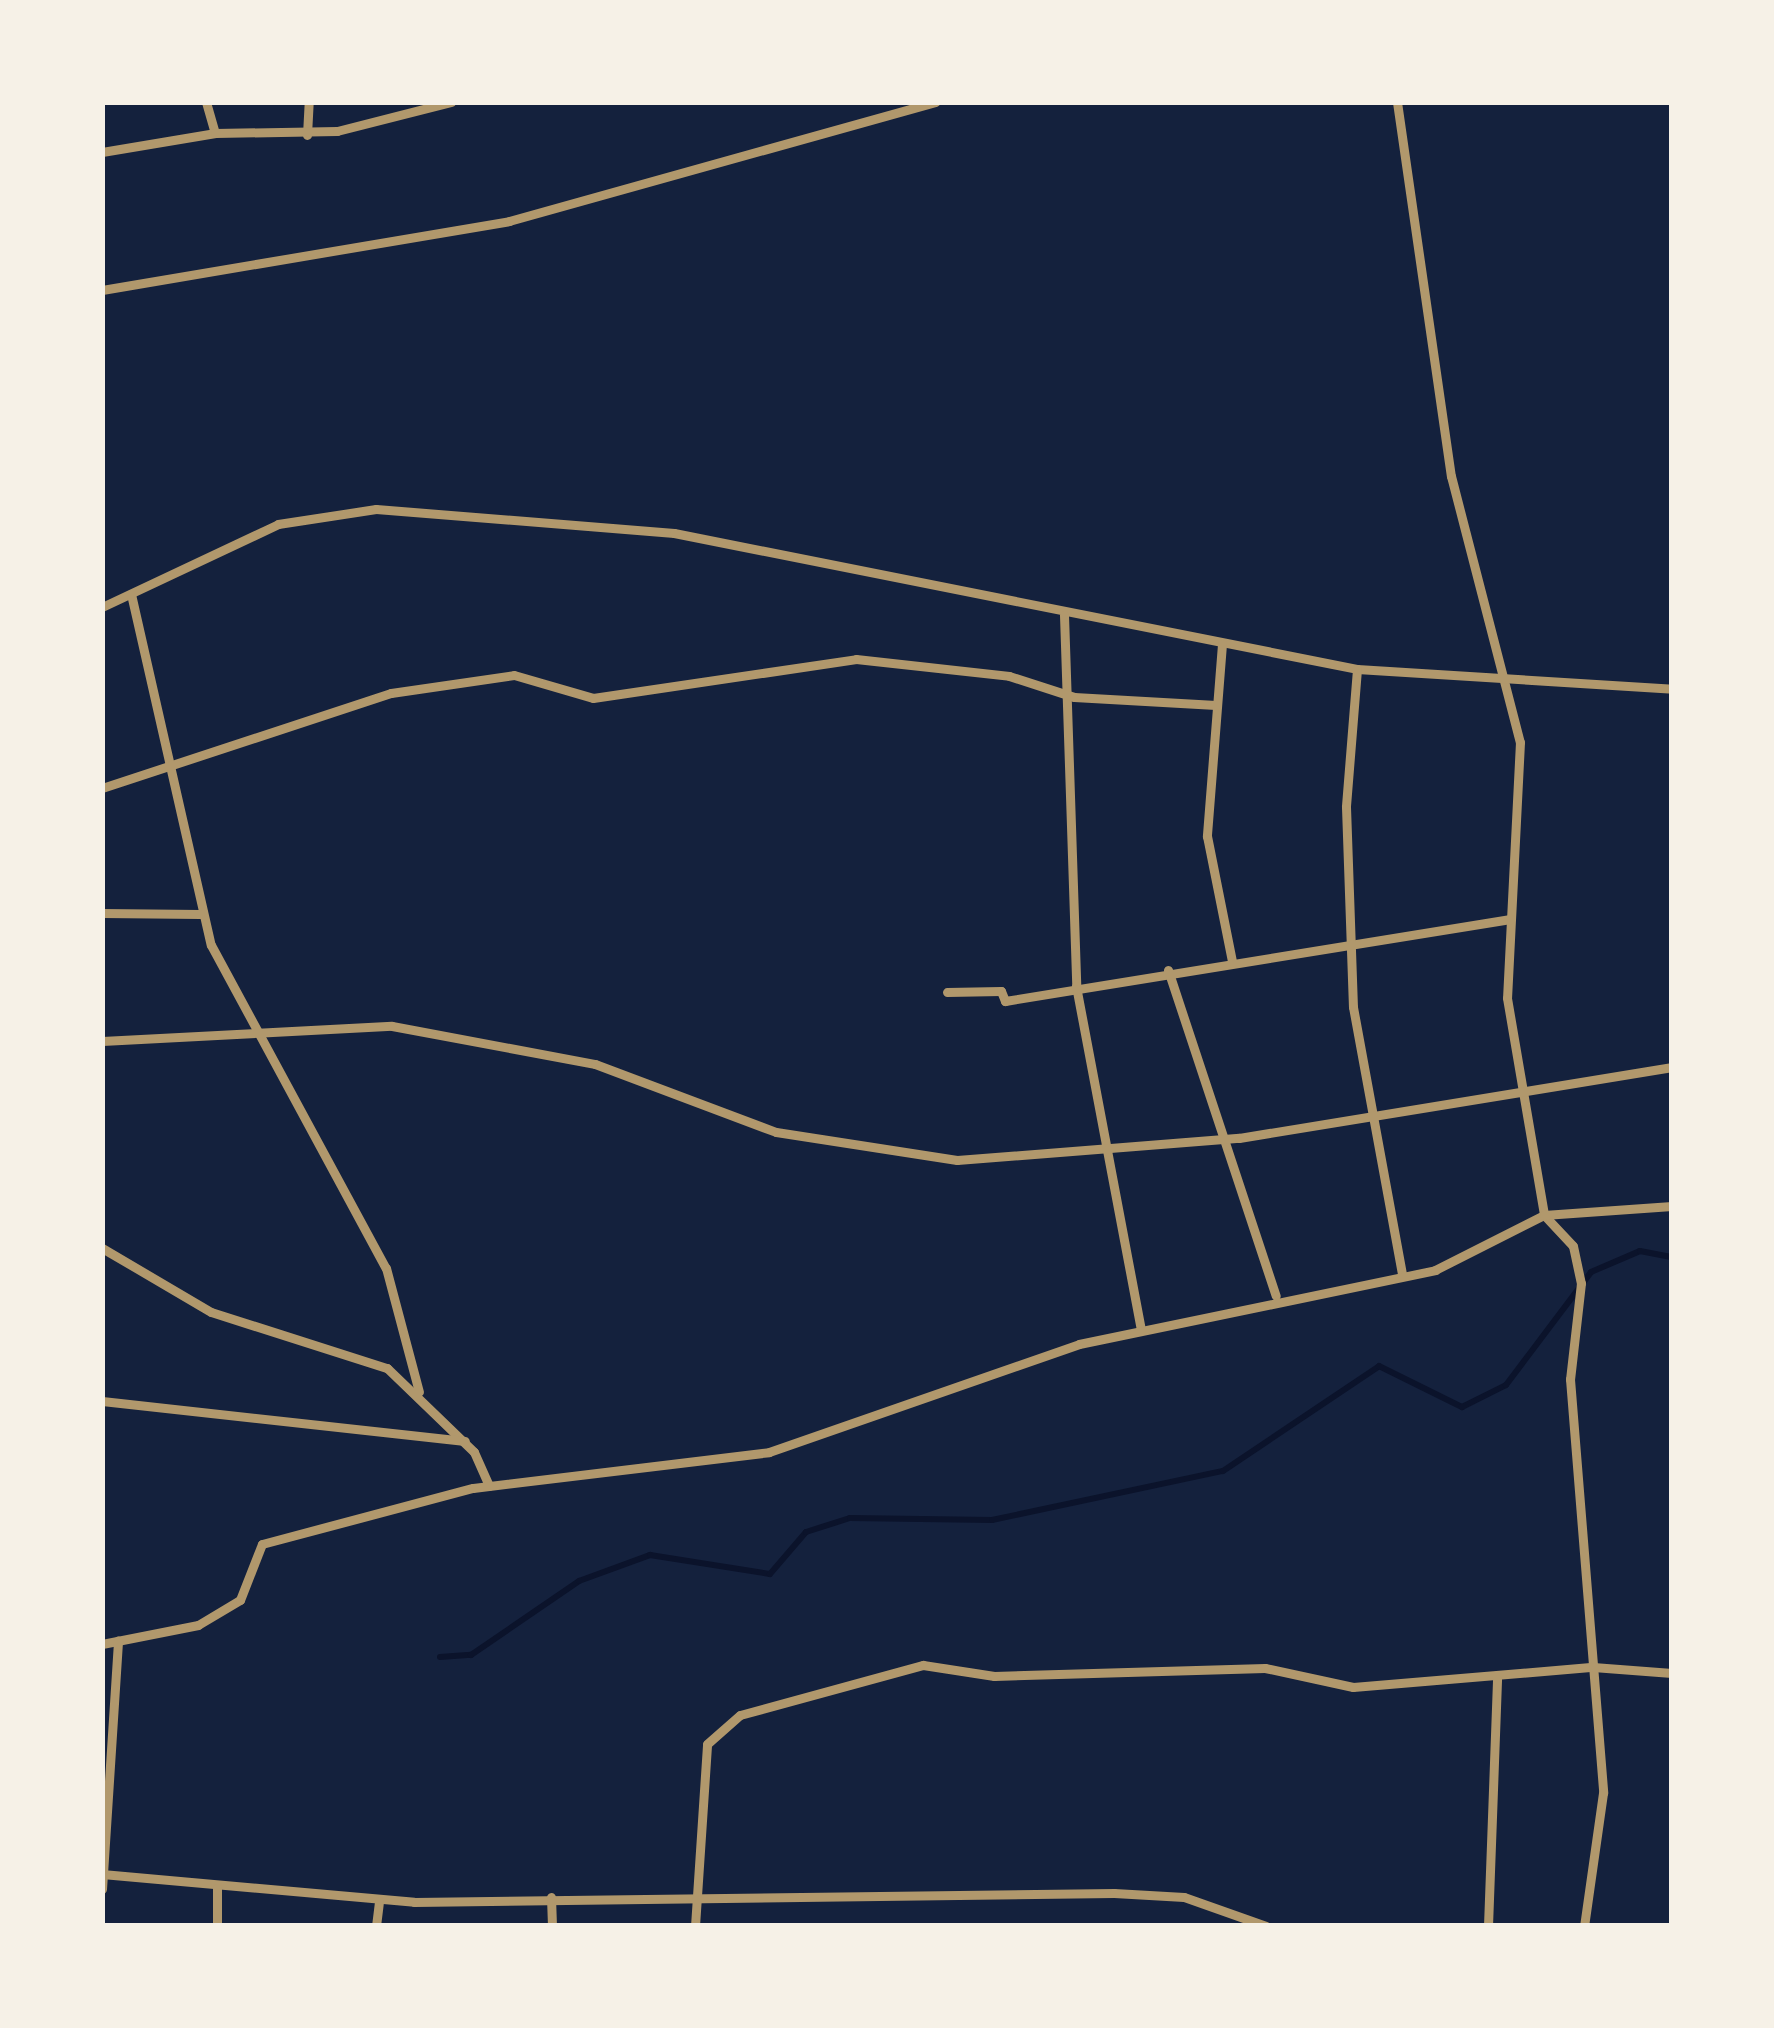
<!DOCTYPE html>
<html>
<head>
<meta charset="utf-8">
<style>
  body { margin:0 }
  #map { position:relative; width:1774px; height:2028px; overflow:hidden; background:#14213d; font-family:Roboto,sans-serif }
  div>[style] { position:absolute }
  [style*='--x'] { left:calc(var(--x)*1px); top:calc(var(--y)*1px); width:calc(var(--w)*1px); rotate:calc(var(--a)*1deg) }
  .stream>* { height:6px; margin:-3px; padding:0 3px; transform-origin:3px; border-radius:3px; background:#0b132b }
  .minor>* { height:9px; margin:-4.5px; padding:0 4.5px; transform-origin:4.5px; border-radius:4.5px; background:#b1986c }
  span { translate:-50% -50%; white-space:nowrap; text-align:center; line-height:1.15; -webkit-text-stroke:10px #f6f1e7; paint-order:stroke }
  .frame { position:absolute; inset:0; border:105px solid #f6f1e7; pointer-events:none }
</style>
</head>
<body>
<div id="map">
  <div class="stream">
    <i style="--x:440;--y:1657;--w:31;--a:-4"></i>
    <i style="--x:471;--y:1655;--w:131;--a:-34.4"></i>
    <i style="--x:579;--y:1581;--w:76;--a:-20.1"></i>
    <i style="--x:650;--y:1555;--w:121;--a:9"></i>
    <i style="--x:770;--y:1574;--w:55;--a:-49.4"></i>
    <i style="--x:806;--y:1532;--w:46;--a:-17.7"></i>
    <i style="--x:850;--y:1518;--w:142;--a:0.8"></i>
    <i style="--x:992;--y:1520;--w:236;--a:-12"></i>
    <i style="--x:1223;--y:1471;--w:188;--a:-33.9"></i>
    <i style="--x:1379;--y:1366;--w:93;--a:26.3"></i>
    <i style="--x:1462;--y:1407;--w:49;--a:-26.6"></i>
    <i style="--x:1506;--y:1385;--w:141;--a:-53"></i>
    <i style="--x:1591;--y:1272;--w:53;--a:-23.2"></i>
    <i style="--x:1640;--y:1251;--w:33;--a:11"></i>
  </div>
  <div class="minor">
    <i style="--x:206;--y:102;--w:32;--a:74"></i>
    <i style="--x:1397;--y:102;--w:378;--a:81.8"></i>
    <i style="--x:1451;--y:476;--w:275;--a:75.5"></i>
    <i style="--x:1520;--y:742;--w:256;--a:92.9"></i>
    <i style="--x:1507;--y:998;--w:220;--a:80.3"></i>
    <i style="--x:1544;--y:1215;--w:42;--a:46.9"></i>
    <i style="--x:1573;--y:1246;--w:38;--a:78"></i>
    <i style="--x:1581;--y:1283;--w:97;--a:96.5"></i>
    <i style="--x:1570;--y:1379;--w:415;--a:85.4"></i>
    <i style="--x:1603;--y:1793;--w:134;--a:98.1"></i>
    <i style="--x:307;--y:135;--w:33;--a:-87"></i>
    <i style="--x:102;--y:152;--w:115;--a:-9.5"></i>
    <i style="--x:215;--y:133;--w:122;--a:-0.9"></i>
    <i style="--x:337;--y:131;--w:118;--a:-14.3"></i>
    <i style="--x:102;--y:290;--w:413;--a:-9.6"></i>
    <i style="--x:509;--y:221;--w:443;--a:-15.6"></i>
    <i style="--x:131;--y:594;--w:360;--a:77.2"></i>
    <i style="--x:211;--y:945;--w:367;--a:61.6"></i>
    <i style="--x:386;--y:1268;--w:128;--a:75.1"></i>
    <i style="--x:102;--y:607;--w:195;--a:-25.2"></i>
    <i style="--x:278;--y:524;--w:99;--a:-8.7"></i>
    <i style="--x:376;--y:509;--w:299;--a:4.6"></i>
    <i style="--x:674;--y:533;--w:696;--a:11.26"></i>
    <i style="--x:1357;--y:669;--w:316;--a:3.6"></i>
    <i style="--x:1064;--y:615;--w:371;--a:88.1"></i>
    <i style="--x:1076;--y:986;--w:350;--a:79.3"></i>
    <i style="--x:1222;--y:644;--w:193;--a:94.5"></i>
    <i style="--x:1207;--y:836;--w:127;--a:78.7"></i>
    <i style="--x:1357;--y:669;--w:138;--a:94.6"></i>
    <i style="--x:1346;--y:807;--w:200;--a:88"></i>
    <i style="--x:1353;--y:1007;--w:272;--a:79.6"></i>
    <i style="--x:102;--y:788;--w:304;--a:-18.2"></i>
    <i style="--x:391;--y:693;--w:124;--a:-8.3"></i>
    <i style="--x:514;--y:675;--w:82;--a:16.2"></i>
    <i style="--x:593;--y:698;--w:266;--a:-8.4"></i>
    <i style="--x:856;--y:659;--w:154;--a:6.3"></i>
    <i style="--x:1009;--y:676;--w:68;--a:17.9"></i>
    <i style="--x:1074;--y:697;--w:142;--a:3.2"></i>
    <i style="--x:102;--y:913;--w:98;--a:0.6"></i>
    <i style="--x:1168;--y:970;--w:343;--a:71.7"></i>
    <i style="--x:947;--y:992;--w:54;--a:-1.1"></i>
    <i style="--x:1001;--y:991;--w:11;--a:68"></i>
    <i style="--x:1005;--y:1001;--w:512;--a:-9.22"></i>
    <i style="--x:102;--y:1041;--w:290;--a:-3"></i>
    <i style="--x:392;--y:1026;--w:207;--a:10.6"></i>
    <i style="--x:595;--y:1064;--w:193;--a:20.6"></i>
    <i style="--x:776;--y:1132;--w:183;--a:8.8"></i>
    <i style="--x:957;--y:1160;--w:283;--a:-4.5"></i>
    <i style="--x:1239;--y:1138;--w:439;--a:-9.3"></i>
    <i style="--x:102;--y:1248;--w:126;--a:30.4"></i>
    <i style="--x:211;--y:1312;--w:185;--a:17.7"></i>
    <i style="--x:387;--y:1368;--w:121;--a:44"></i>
    <i style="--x:474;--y:1452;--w:37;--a:66"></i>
    <i style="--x:102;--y:1401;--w:365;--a:6.3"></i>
    <i style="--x:102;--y:1644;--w:98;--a:-11.2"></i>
    <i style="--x:198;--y:1625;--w:49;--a:-30.8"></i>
    <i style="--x:240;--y:1600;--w:60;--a:-68.6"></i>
    <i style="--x:262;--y:1544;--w:218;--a:-14.9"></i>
    <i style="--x:473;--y:1488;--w:298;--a:-6.9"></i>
    <i style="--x:769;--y:1452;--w:328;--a:-19.2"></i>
    <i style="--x:1079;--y:1344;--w:364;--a:-11.7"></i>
    <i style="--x:1435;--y:1270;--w:122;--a:-26.8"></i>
    <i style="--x:1544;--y:1215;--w:128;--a:-4"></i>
    <i style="--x:102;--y:1874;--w:313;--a:5.1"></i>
    <i style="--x:414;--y:1902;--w:700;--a:-0.74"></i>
    <i style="--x:1114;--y:1893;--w:70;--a:3.3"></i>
    <i style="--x:1184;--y:1897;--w:87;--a:19.5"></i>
    <i style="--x:217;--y:1888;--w:38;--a:90"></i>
    <i style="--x:102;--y:1889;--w:249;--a:-86.3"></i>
    <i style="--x:551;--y:1897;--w:29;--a:88"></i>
    <i style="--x:376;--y:1926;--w:25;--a:-83"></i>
    <i style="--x:695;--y:1926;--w:182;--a:-86.2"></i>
    <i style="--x:707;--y:1744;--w:44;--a:-41.3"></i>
    <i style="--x:740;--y:1715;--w:190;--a:-15.3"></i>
    <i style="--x:923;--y:1665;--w:72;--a:8.8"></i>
    <i style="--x:994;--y:1676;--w:271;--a:-1.7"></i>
    <i style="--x:1265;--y:1668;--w:90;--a:12.2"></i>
    <i style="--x:1353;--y:1687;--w:241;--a:-4.8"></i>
    <i style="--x:1593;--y:1667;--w:79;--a:4.3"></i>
    <i style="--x:1488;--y:1926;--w:247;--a:-87.9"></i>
  </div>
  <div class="frame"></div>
</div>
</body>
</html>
